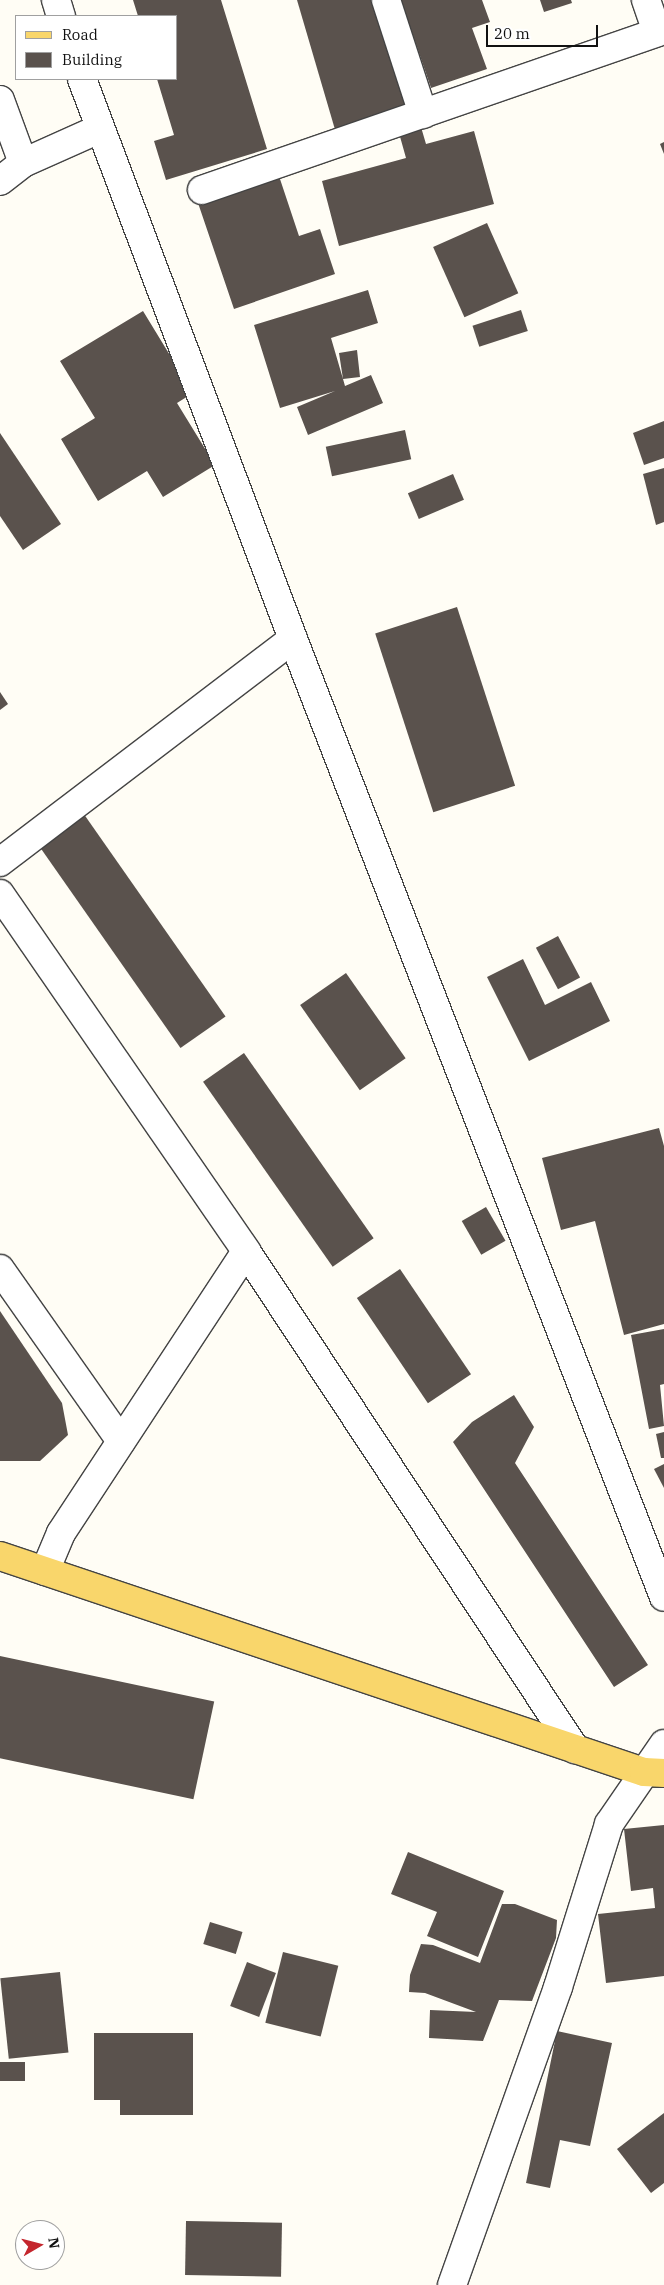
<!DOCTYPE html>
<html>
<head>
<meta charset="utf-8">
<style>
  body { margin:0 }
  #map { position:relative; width:664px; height:2285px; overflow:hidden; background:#fffdf5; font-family:"IBM Plex Serif",serif }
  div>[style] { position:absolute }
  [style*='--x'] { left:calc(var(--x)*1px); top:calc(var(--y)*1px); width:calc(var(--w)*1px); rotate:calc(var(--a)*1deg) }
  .building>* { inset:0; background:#5a524d; transform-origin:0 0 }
  .roads { filter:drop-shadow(1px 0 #444) drop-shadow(-1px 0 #444) drop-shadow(0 1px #444) drop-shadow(0 -1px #444) }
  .minor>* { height:28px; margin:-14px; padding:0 14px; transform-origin:14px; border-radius:14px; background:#fff }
  .major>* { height:28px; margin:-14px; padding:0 14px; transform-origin:14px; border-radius:14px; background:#f9d66b }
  span { translate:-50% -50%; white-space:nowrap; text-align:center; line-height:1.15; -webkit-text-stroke:5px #fff; paint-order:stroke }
  .legend { position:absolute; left:15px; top:15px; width:162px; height:65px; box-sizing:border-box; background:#fff; border:1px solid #a0a0a0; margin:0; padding:6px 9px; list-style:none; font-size:15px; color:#111 }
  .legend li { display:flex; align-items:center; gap:10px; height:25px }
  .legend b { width:25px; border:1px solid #a0a0a0 }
  .north { position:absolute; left:15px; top:2220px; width:50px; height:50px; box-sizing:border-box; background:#fff; border:1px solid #a0a0a0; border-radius:50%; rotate:82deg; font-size:14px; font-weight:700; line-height:20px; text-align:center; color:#111 }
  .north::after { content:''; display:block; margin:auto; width:18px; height:22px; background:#c4262e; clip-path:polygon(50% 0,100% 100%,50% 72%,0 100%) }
  .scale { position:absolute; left:486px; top:25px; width:112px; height:22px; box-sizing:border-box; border:2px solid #111; border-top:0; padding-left:6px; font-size:15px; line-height:18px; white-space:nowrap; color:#111; -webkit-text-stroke:4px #fff; paint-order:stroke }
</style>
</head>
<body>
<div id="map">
  <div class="building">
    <i style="clip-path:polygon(133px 0,221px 0,267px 149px,166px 180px,154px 141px,174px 135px,157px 79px,176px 79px,176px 16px,138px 16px)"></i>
    <i style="clip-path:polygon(297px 0,379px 0,411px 111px,336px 133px)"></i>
    <i style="clip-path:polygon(401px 0,482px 0,490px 22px,472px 28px,487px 69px,431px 88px)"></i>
    <i style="clip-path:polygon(540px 0,571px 0,572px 3px,544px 12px)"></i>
    <i style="clip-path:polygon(421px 127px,426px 144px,474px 131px,494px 204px,339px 246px,322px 181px,406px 158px,399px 133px)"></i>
    <i style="clip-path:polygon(664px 142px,664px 154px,660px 144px)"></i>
    <i style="clip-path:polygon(278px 173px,299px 236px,320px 229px,335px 274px,234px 309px,197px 200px)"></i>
    <i style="left:487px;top:223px;width:77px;height:59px;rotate:66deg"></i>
    <i style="clip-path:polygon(368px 290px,378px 323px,331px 338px,343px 379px,339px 353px,357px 350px,360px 377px,343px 379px,345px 386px,371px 375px,383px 403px,308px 435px,297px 407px,335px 391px,280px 408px,254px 325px)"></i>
    <i style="left:521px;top:310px;width:22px;height:51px;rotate:72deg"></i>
    <i style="clip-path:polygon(143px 311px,193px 393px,177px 403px,215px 465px,163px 497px,147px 471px,98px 501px,61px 439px,95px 418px,60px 361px)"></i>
    <i style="clip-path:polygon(664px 421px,664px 458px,644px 465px,633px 433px)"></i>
    <i style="left:405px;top:430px;width:30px;height:81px;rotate:78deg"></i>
    <i style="clip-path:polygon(0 433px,61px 524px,23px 550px,0 516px)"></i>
    <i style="clip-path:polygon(664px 468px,664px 522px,656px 525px,643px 474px)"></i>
    <i style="left:453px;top:474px;width:28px;height:49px;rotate:67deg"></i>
    <i style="left:457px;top:607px;width:188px;height:86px;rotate:72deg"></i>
    <i style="clip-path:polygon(0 692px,8px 704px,0 710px)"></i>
    <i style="left:81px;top:810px;width:252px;height:55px;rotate:55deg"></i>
    <i style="left:558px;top:936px;width:47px;height:25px;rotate:62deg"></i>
    <i style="clip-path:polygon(523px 959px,545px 1005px,591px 982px,610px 1021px,529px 1061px,487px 977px)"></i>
    <i style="left:346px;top:973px;width:104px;height:56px;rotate:55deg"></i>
    <i style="left:244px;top:1053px;width:226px;height:50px;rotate:55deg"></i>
    <i style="clip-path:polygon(659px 1128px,664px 1146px,664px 1324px,624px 1335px,595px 1221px,561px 1230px,542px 1158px)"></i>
    <i style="left:486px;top:1207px;width:39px;height:28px;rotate:60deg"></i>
    <i style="left:400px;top:1269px;width:127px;height:52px;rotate:56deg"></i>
    <i style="clip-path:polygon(0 1311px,62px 1403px,68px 1435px,40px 1461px,0 1461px)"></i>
    <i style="clip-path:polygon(664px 1329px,664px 1384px,660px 1385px,664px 1426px,649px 1429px,631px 1335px)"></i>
    <i style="clip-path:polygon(514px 1395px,534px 1427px,515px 1463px,648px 1665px,614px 1687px,453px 1442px,472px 1422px)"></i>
    <i style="clip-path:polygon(664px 1432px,664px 1458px,661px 1458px,656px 1434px)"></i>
    <i style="clip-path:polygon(664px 1464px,664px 1488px,654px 1469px)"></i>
    <i style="left:0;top:1656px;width:219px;height:100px;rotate:12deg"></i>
    <i style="clip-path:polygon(664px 1825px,664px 1976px,606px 1983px,598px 1914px,655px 1908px,653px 1888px,631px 1891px,624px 1829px)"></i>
    <i style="clip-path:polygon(408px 1852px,504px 1891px,478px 1957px,427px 1936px,437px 1912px,391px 1894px)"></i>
    <i style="clip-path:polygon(502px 1904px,515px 1904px,557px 1920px,556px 1938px,532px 2001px,499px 2000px,483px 2041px,429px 2038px,430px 2010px,476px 2012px,425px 1993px,409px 1992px,410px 1975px,421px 1944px,433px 1945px,480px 1963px)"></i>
    <i style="left:210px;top:1922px;width:34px;height:23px;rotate:17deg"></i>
    <i style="left:283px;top:1952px;width:57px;height:73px;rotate:14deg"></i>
    <i style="left:247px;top:1962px;width:31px;height:47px;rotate:21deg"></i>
    <i style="left:60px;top:1972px;width:81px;height:60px;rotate:84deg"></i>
    <i style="clip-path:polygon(557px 2031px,612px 2043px,590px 2146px,560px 2140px,550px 2188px,526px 2183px)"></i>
    <i style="clip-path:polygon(94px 2033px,193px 2033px,193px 2115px,120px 2115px,120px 2100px,94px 2100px)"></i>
    <i style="left:0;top:2062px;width:25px;height:19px"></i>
    <i style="clip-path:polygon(664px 2113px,664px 2183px,651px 2193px,617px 2149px)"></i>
    <i style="left:186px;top:2221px;width:96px;height:54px;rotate:1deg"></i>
  </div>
  <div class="roads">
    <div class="minor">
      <i style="--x:56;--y:0;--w:17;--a:73"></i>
      <i style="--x:386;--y:0;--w:120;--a:72"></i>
      <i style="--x:82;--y:79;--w:598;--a:69.35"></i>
      <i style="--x:0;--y:100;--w:67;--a:69.9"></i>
      <i style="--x:0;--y:181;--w:29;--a:-38"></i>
      <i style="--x:23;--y:163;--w:83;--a:-24.1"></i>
      <i style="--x:202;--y:190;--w:482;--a:-19.1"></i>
      <i style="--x:657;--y:32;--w:34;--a:-109"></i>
      <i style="--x:0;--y:862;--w:368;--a:-37.3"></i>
      <i style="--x:293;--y:639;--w:1027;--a:68.83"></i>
      <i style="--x:0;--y:894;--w:434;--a:55.4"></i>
      <i style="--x:246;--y:1251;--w:597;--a:56.55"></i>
      <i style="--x:0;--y:1269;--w:210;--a:54.9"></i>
      <i style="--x:45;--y:1571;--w:41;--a:-67.2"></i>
      <i style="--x:61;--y:1533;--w:337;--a:-56.7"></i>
      <i style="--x:452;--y:2285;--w:316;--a:-70.4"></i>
      <i style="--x:558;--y:1987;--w:171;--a:-72.6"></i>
      <i style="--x:609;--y:1824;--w:97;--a:-55.5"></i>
    </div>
    <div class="major">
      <i style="--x:0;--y:1556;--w:679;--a:18.54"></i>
      <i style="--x:644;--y:1772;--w:20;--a:3"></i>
    </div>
  </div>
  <ul class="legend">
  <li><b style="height:6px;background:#f9d66b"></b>Road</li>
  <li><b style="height:14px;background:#5a524d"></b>Building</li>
  </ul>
  <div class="north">N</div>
  <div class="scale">20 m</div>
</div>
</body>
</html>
